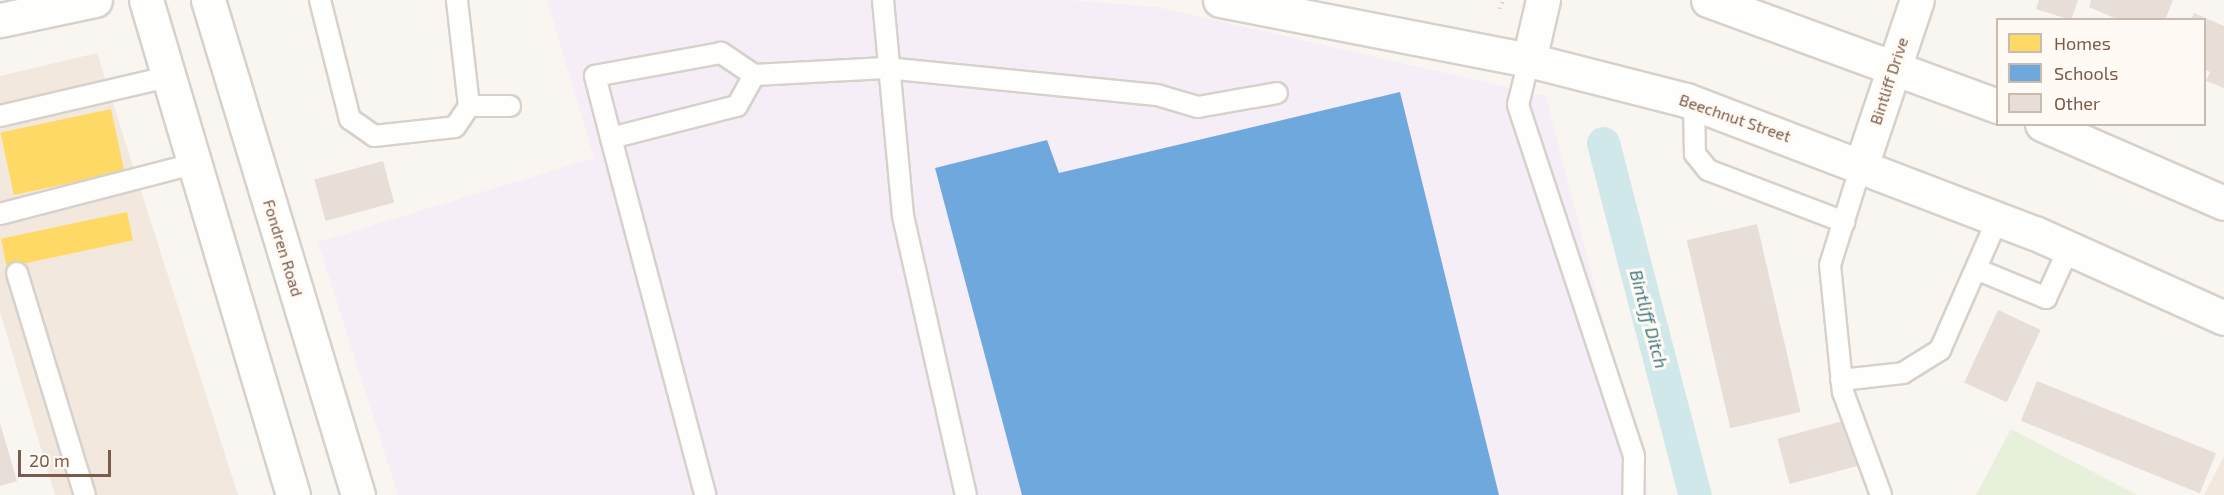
<!DOCTYPE html>
<html>
<head>
<meta charset="utf-8">
<style>
  body { margin:0 }
  #map { position:relative; width:2224px; height:495px; overflow:hidden; background:#f9f5f0; font-family:"Exo 2",sans-serif }
  div>[style] { position:absolute }
  [style*='--x'] { left:calc(var(--x)*1px); top:calc(var(--y)*1px); width:calc(var(--w)*1px); rotate:calc(var(--a)*1deg) }
  .residential>* { inset:0; background:#f2e8de }
  .education>* { inset:0; background:#f6eef6 }
  .green>* { inset:0; background:#e7f0db }
  .homes>* { inset:0; background:#ffd966; transform-origin:0 0 }
  .schools>* { inset:0; background:#6fa8dc }
  .canal>* { height:33px; margin:-16.5px; padding:0 16.5px; transform-origin:16.5px; border-radius:16.5px; background:#d0e8ea }
  .building>* { inset:0; background:#e6ded7; transform-origin:0 0 }
  .path>* { height:4px; margin-top:-2px; transform-origin:0; background:repeating-linear-gradient(90deg,#dcd5d0 0 1.5px,transparent 0 6px) }
  .roads { filter:drop-shadow(2px 0 #d7d1cb) drop-shadow(-2px 0 #d7d1cb) drop-shadow(0 2px #d7d1cb) drop-shadow(0 -2px #d7d1cb) }
  .lane>* { height:20px; margin:-10px; padding:0 10px; transform-origin:10px; border-radius:10px; background:#fefefd }
  .secondary>* { height:33px; margin:-16.5px; padding:0 16.5px; transform-origin:16.5px; border-radius:16.5px; background:#fefefd }
  span { translate:-50% -50%; white-space:nowrap; text-align:center; line-height:1.15; -webkit-text-stroke:6px #fffaf3; paint-order:stroke }
  .street-label { font-size:16px; color:#7a5c4d }
  .water-label { font-size:18px; color:#437c86; font-style:italic }
  .legend { position:absolute; left:1996px; top:18px; width:210px; height:108px; box-sizing:border-box; background:#fffaf3; border:2px solid #cabbb1; margin:0; padding:8px 10px; list-style:none; font-size:18px; color:#7a5c4d }
  .legend li { display:flex; align-items:center; gap:12px; height:30px }
  .legend b { width:30px; border:2px solid #cabbb1 }
  .scale { position:absolute; left:18px; top:450px; width:93px; height:27px; box-sizing:border-box; border:3px solid #7a5c4d; border-top:0; padding-left:8px; font-size:18px; line-height:21px; white-space:nowrap; color:#7a5c4d; -webkit-text-stroke:4px #fffaf3; paint-order:stroke }
</style>
</head>
<body>
<div id="map">
  <div class="residential">
    <i style="clip-path:polygon(97px 53px,238px 495px,55px 495px,0 312px,0 76px)"></i>
    <i style="clip-path:polygon(2224px 456px,2224px 495px,2204px 495px)"></i>
  </div>
  <div class="education">
    <i style="clip-path:polygon(547px 0,1068px 0,1157px 7px,1546px 96px,1648px 495px,398px 495px,318px 242px,594px 158px)"></i>
  </div>
  <div class="green">
    <i style="clip-path:polygon(2011px 429px,2137px 495px,1976px 495px)"></i>
  </div>
  <div class="homes">
    <i style="left:111px;top:109px;width:64px;height:113px;rotate:78deg"></i>
    <i style="left:127px;top:212px;width:29px;height:129px;rotate:78deg"></i>
  </div>
  <div class="schools">
    <i style="clip-path:polygon(1400px 92px,1499px 495px,1022px 495px,935px 168px,1047px 140px,1059px 173px)"></i>
  </div>
  <div class="canal">
    <i style="--x:1603;--y:143;--w:364;--a:75.4"></i>
  </div>
  <div class="building">
    <i style="clip-path:polygon(2039px 0,2078px 0,2071px 20px,2036px 9px)"></i>
    <i style="clip-path:polygon(2091px 0,2173px 0,2165px 20px,2119px 20px,2089px 7px)"></i>
    <i style="clip-path:polygon(2194px 13px,2224px 26px,2224px 88px,2206px 81px,2210px 72px,2204px 69px,2204px 20px,2191px 20px)"></i>
    <i style="left:383px;top:161px;width:43px;height:71px;rotate:75deg"></i>
    <i style="left:1757px;top:224px;width:193px;height:72px;rotate:77deg"></i>
    <i style="left:1998px;top:310px;width:47px;height:80px;rotate:25deg"></i>
    <i style="left:2037px;top:381px;width:193px;height:43px;rotate:22deg"></i>
    <i style="left:1847px;top:420px;width:47px;height:72px;rotate:75deg"></i>
    <i style="clip-path:polygon(0 423px,17px 481px,0 486px)"></i>
  </div>
  <div class="path">
    <i style="--x:1500;--y:9;--w:9;--a:-72"></i>
  </div>
  <div class="roads">
    <div class="lane">
      <i style="--x:320;--y:0;--w:123;--a:75.9"></i>
      <i style="--x:350;--y:119;--w:29;--a:35"></i>
      <i style="--x:374;--y:136;--w:81;--a:-6.3"></i>
      <i style="--x:455;--y:127;--w:25;--a:-56"></i>
      <i style="--x:469;--y:106;--w:107;--a:-96.5"></i>
      <i style="--x:883;--y:0;--w:217;--a:84.7"></i>
      <i style="--x:903;--y:216;--w:286;--a:77.3"></i>
      <i style="--x:1529;--y:60;--w:46;--a:103.7"></i>
      <i style="--x:1518;--y:105;--w:370;--a:71.7"></i>
      <i style="--x:1634;--y:456;--w:39;--a:91"></i>
      <i style="--x:754;--y:75;--w:132;--a:-3"></i>
      <i style="--x:886;--y:68;--w:272;--a:5.7"></i>
      <i style="--x:1157;--y:95;--w:43;--a:16.3"></i>
      <i style="--x:1198;--y:107;--w:80;--a:-10"></i>
      <i style="--x:1694;--y:103;--w:51;--a:88.9"></i>
      <i style="--x:1695;--y:154;--w:21;--a:51"></i>
      <i style="--x:1708;--y:170;--w:146;--a:20.9"></i>
      <i style="--x:469;--y:106;--w:41;--a:0"></i>
      <i style="--x:0;--y:116;--w:172;--a:-13.1"></i>
      <i style="--x:611;--y:138;--w:130;--a:-14.3"></i>
      <i style="--x:737;--y:106;--w:35;--a:-61"></i>
      <i style="--x:754;--y:75;--w:40;--a:-146"></i>
      <i style="--x:721;--y:53;--w:128;--a:169.7"></i>
      <i style="--x:595;--y:76;--w:64;--a:75.5"></i>
      <i style="--x:611;--y:138;--w:369;--a:75.2"></i>
      <i style="--x:1862;--y:163;--w:107;--a:107.4"></i>
      <i style="--x:1830;--y:265;--w:128;--a:84.2"></i>
      <i style="--x:1843;--y:392;--w:110;--a:69.7"></i>
      <i style="--x:0;--y:214;--w:200;--a:-14.5"></i>
      <i style="--x:1976;--y:269;--w:76;--a:22.5"></i>
      <i style="--x:2046;--y:298;--w:55;--a:-65.3"></i>
      <i style="--x:17;--y:273;--w:232;--a:73"></i>
      <i style="--x:1841;--y:380;--w:62;--a:-6.4"></i>
      <i style="--x:1903;--y:373;--w:44;--a:-31.9"></i>
      <i style="--x:1940;--y:350;--w:144;--a:-66.3"></i>
    </div>
    <div class="secondary">
      <i style="--x:146;--y:0;--w:516;--a:73.46"></i>
      <i style="--x:208;--y:0;--w:517;--a:73.14"></i>
      <i style="--x:1220;--y:0;--w:315;--a:11"></i>
      <i style="--x:1529;--y:60;--w:162;--a:14.3"></i>
      <i style="--x:1686;--y:100;--w:373;--a:20.9"></i>
      <i style="--x:2035;--y:233;--w:207;--a:24.2"></i>
      <i style="--x:1708;--y:0;--w:309;--a:20.1"></i>
      <i style="--x:0;--y:20;--w:97;--a:-11.9"></i>
      <i style="--x:1529;--y:60;--w:62;--a:-76.9"></i>
      <i style="--x:2042;--y:124;--w:198;--a:23.5"></i>
      <i style="--x:1862;--y:163;--w:172;--a:-71.4"></i>
    </div>
  </div>
  <div class="street-label">
    <span style="left:1889px;top:81px;rotate:-72deg">Bintliff Drive</span>
    <span style="left:1735px;top:118px;rotate:19deg">Beechnut Street</span>
    <span style="left:283px;top:248px;rotate:73deg">Fondren Road</span>
  </div>
  <div class="water-label">
    <span style="left:1649px;top:319px;rotate:75deg">Bintliff Ditch</span>
  </div>
  <ul class="legend">
  <li><b style="height:16px;background:#ffd966"></b>Homes</li>
  <li><b style="height:16px;background:#6fa8dc"></b>Schools</li>
  <li><b style="height:16px;background:#e6ded7"></b>Other</li>
  </ul>
  <div class="scale">20 m</div>
</div>
</body>
</html>
